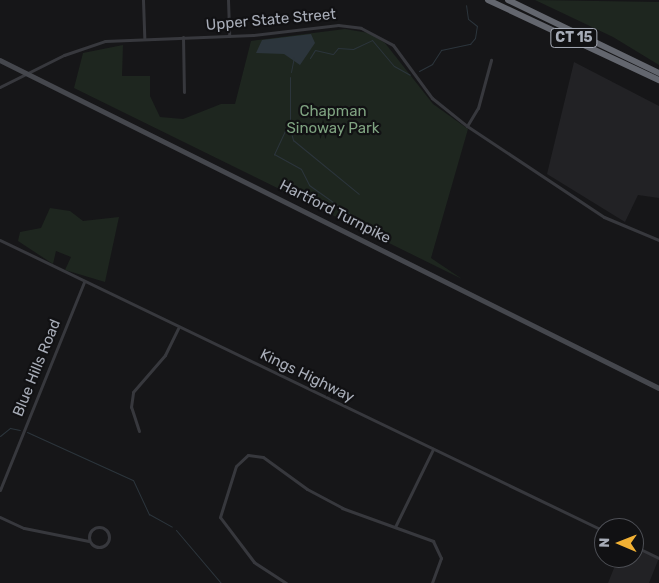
<!DOCTYPE html>
<html>
<head>
<meta charset="utf-8">
<style>
  body { margin:0 }
  #map { position:relative; width:659px; height:583px; overflow:hidden; background:#161618; font-family:Rubik,sans-serif }
  div>[style] { position:absolute }
  [style*='--x'] { left:calc(var(--x)*1px); top:calc(var(--y)*1px); width:calc(var(--w)*1px); rotate:calc(var(--a)*1deg) }
  .built>* { inset:0; background:#222225 }
  .green>* { inset:0; background:#1e261f }
  .water>* { inset:0; background:#2c353c }
  .stream>* { height:1px; margin:-0.5px; padding:0 0.5px; transform-origin:0.5px; border-radius:0.5px; background:#2c353c }
  .minor>* { height:3px; margin:-1.5px; padding:0 1.5px; transform-origin:1.5px; border-radius:1.5px; background:#37383d }
  .minor>.ring { margin:-1.5px; padding:0; box-sizing:content-box; background:none; border:3px solid #37383d; border-radius:50% }
  .secondary>* { height:4.5px; margin:-2.25px; padding:0 2.25px; transform-origin:2.25px; border-radius:2.25px; background:#45474d }
  .motorway>* { height:6px; margin:-3px; padding:0 3px; transform-origin:3px; border-radius:3px; background:#63666e }
  span { translate:-50% -50%; white-space:nowrap; text-align:center; line-height:1.15; -webkit-text-stroke:4.5px #111113; paint-order:stroke }
  .shield-label span { padding:1px 4px; background:#111113; border:1px solid; border-radius:4px; -webkit-text-stroke-width:0 }
  .shield-label { font-size:14px; color:#a8adb8; font-weight:700 }
  .street-label { font-size:15px; color:#a8adb8 }
  .park-label { font-size:15px; color:#7fa381 }
  .north { position:absolute; left:594px; top:518px; width:50px; height:50px; box-sizing:border-box; background:#111113; border:1px solid #4d4f55; border-radius:50%; rotate:271deg; font-size:14px; font-weight:700; line-height:20px; text-align:center; color:#a8adb8 }
  .north::after { content:''; display:block; margin:auto; width:18px; height:22px; background:#f2b134; clip-path:polygon(50% 0,100% 100%,50% 72%,0 100%) }
</style>
</head>
<body>
<div id="map">
  <div class="built">
    <i style="clip-path:polygon(574px 62px,659px 106px,659px 198px,638px 195px,625px 222px,547px 174px)"></i>
    <i style="clip-path:polygon(634px 546px,659px 558px,649px 583px,608px 583px,618px 558px,634px 558px)"></i>
  </div>
  <div class="green">
    <i style="clip-path:polygon(535px 0,659px 2px,659px 65px,613px 37px)"></i>
    <i style="clip-path:polygon(345px 29px,369px 33px,385px 43px,433px 104px,468px 129px,431px 258px,462px 279px,74px 88px,83px 53px,123px 45px,122px 76px,150px 76px,150px 96px,160px 117px,183px 119px,221px 104px,235px 104px,251px 41px)"></i>
    <i style="clip-path:polygon(50px 208px,70px 211px,83px 221px,119px 217px,105px 282px,65px 270px,71px 257px,56px 251px,53px 264px,18px 241px,20px 232px,41px 228px)"></i>
  </div>
  <div class="water">
    <i style="clip-path:polygon(311px 34px,315px 43px,300px 65px,284px 54px,256px 53px,262px 40px)"></i>
  </div>
  <div class="stream">
    <i style="--x:310;--y:58;--w:9;--a:-58"></i>
    <i style="--x:315;--y:50;--w:18;--a:13"></i>
    <i style="--x:333;--y:54;--w:8;--a:-50"></i>
    <i style="--x:338;--y:48;--w:15;--a:4"></i>
    <i style="--x:353;--y:49;--w:21;--a:-25"></i>
    <i style="--x:372;--y:40;--w:34;--a:50"></i>
    <i style="--x:394;--y:66;--w:18;--a:29"></i>
    <i style="--x:419;--y:71;--w:15;--a:-28"></i>
    <i style="--x:432;--y:64;--w:17;--a:-57"></i>
    <i style="--x:441;--y:50;--w:30;--a:-12"></i>
    <i style="--x:470;--y:44;--w:8;--a:-50"></i>
    <i style="--x:475;--y:38;--w:12;--a:-81"></i>
    <i style="--x:477;--y:26;--w:11;--a:-142"></i>
    <i style="--x:468;--y:19;--w:14;--a:-98"></i>
    <i style="--x:291;--y:72;--w:15;--a:-79"></i>
    <i style="--x:290;--y:77;--w:43;--a:90"></i>
    <i style="--x:290;--y:120;--w:38;--a:115"></i>
    <i style="--x:274;--y:154;--w:31;--a:29"></i>
    <i style="--x:301;--y:169;--w:18;--a:63"></i>
    <i style="--x:309;--y:185;--w:55;--a:35.4"></i>
    <i style="--x:289;--y:125;--w:16;--a:75"></i>
    <i style="--x:293;--y:140;--w:85;--a:39.3"></i>
    <i style="--x:27;--y:432;--w:116;--a:24.4"></i>
    <i style="--x:133;--y:480;--w:38;--a:65"></i>
    <i style="--x:149;--y:514;--w:26;--a:29"></i>
    <i style="--x:0;--y:436;--w:13;--a:-39"></i>
    <i style="--x:10;--y:428;--w:10;--a:11"></i>
    <i style="--x:176;--y:530;--w:70;--a:49.7"></i>
  </div>
  <div class="minor">
    <i style="--x:143;--y:0;--w:38;--a:88"></i>
    <i style="--x:228;--y:0;--w:36;--a:88"></i>
    <i style="--x:183;--y:37;--w:55;--a:89"></i>
    <i style="--x:0;--y:87;--w:72;--a:-26.6"></i>
    <i style="--x:64;--y:55;--w:43;--a:-18.9"></i>
    <i style="--x:105;--y:41;--w:148;--a:-2.3"></i>
    <i style="--x:253;--y:35;--w:86;--a:-6.7"></i>
    <i style="--x:338;--y:25;--w:23;--a:7"></i>
    <i style="--x:361;--y:28;--w:36;--a:28"></i>
    <i style="--x:393;--y:45;--w:66;--a:53.7"></i>
    <i style="--x:432;--y:98;--w:45;--a:38.7"></i>
    <i style="--x:467;--y:126;--w:164;--a:33.6"></i>
    <i style="--x:604;--y:217;--w:60;--a:22.7"></i>
    <i style="--x:467;--y:126;--w:21;--a:-59"></i>
    <i style="--x:478;--y:108;--w:50;--a:-74.8"></i>
    <i style="--x:0;--y:240;--w:670;--a:25.72"></i>
    <i style="--x:139;--y:431;--w:25;--a:-108"></i>
    <i style="--x:131;--y:407;--w:15;--a:-82"></i>
    <i style="--x:133;--y:392;--w:49;--a:-49.1"></i>
    <i style="--x:165;--y:355;--w:30;--a:-64"></i>
    <i style="--x:0;--y:490;--w:224;--a:-68"></i>
    <i style="--x:0;--y:517;--w:26;--a:25"></i>
    <i style="--x:24;--y:528;--w:66;--a:11.3"></i>
    <i style="--x:395;--y:527;--w:87;--a:-64"></i>
    <i class="ring" style="left:89px;top:527px;width:17px;height:17px"></i>
    <i style="--x:634;--y:546;--w:28;--a:26"></i>
    <i style="--x:286;--y:583;--w:38;--a:-147"></i>
    <i style="--x:254;--y:562;--w:56;--a:-127.1"></i>
    <i style="--x:220;--y:517;--w:53;--a:-72.6"></i>
    <i style="--x:236;--y:466;--w:16;--a:-43"></i>
    <i style="--x:248;--y:455;--w:15;--a:8"></i>
    <i style="--x:263;--y:457;--w:54;--a:36"></i>
    <i style="--x:307;--y:489;--w:40;--a:28"></i>
    <i style="--x:342;--y:508;--w:97;--a:19.9"></i>
    <i style="--x:433;--y:541;--w:19;--a:65"></i>
    <i style="--x:441;--y:558;--w:27;--a:110"></i>
  </div>
  <div class="secondary">
    <i style="--x:0;--y:60;--w:736;--a:26.46"></i>
  </div>
  <div class="motorway">
    <i style="--x:488;--y:0;--w:189;--a:25.1"></i>
    <i style="--x:508;--y:0;--w:168;--a:25.8"></i>
  </div>
  <div class="shield-label">
    <span style="left:574px;top:38px">CT 15</span>
  </div>
  <div class="street-label">
    <span style="left:271px;top:20px;rotate:-5deg">Upper State Street</span>
    <span style="left:335px;top:212px;rotate:27deg">Hartford Turnpike</span>
    <span style="left:37px;top:368px;rotate:-68deg">Blue Hills Road</span>
    <span style="left:307px;top:376px;rotate:26deg">Kings Highway</span>
  </div>
  <div class="park-label">
    <span style="left:333px;top:120px">Chapman<br>Sinoway Park</span>
  </div>
  <div class="north">N</div>
</div>
</body>
</html>
